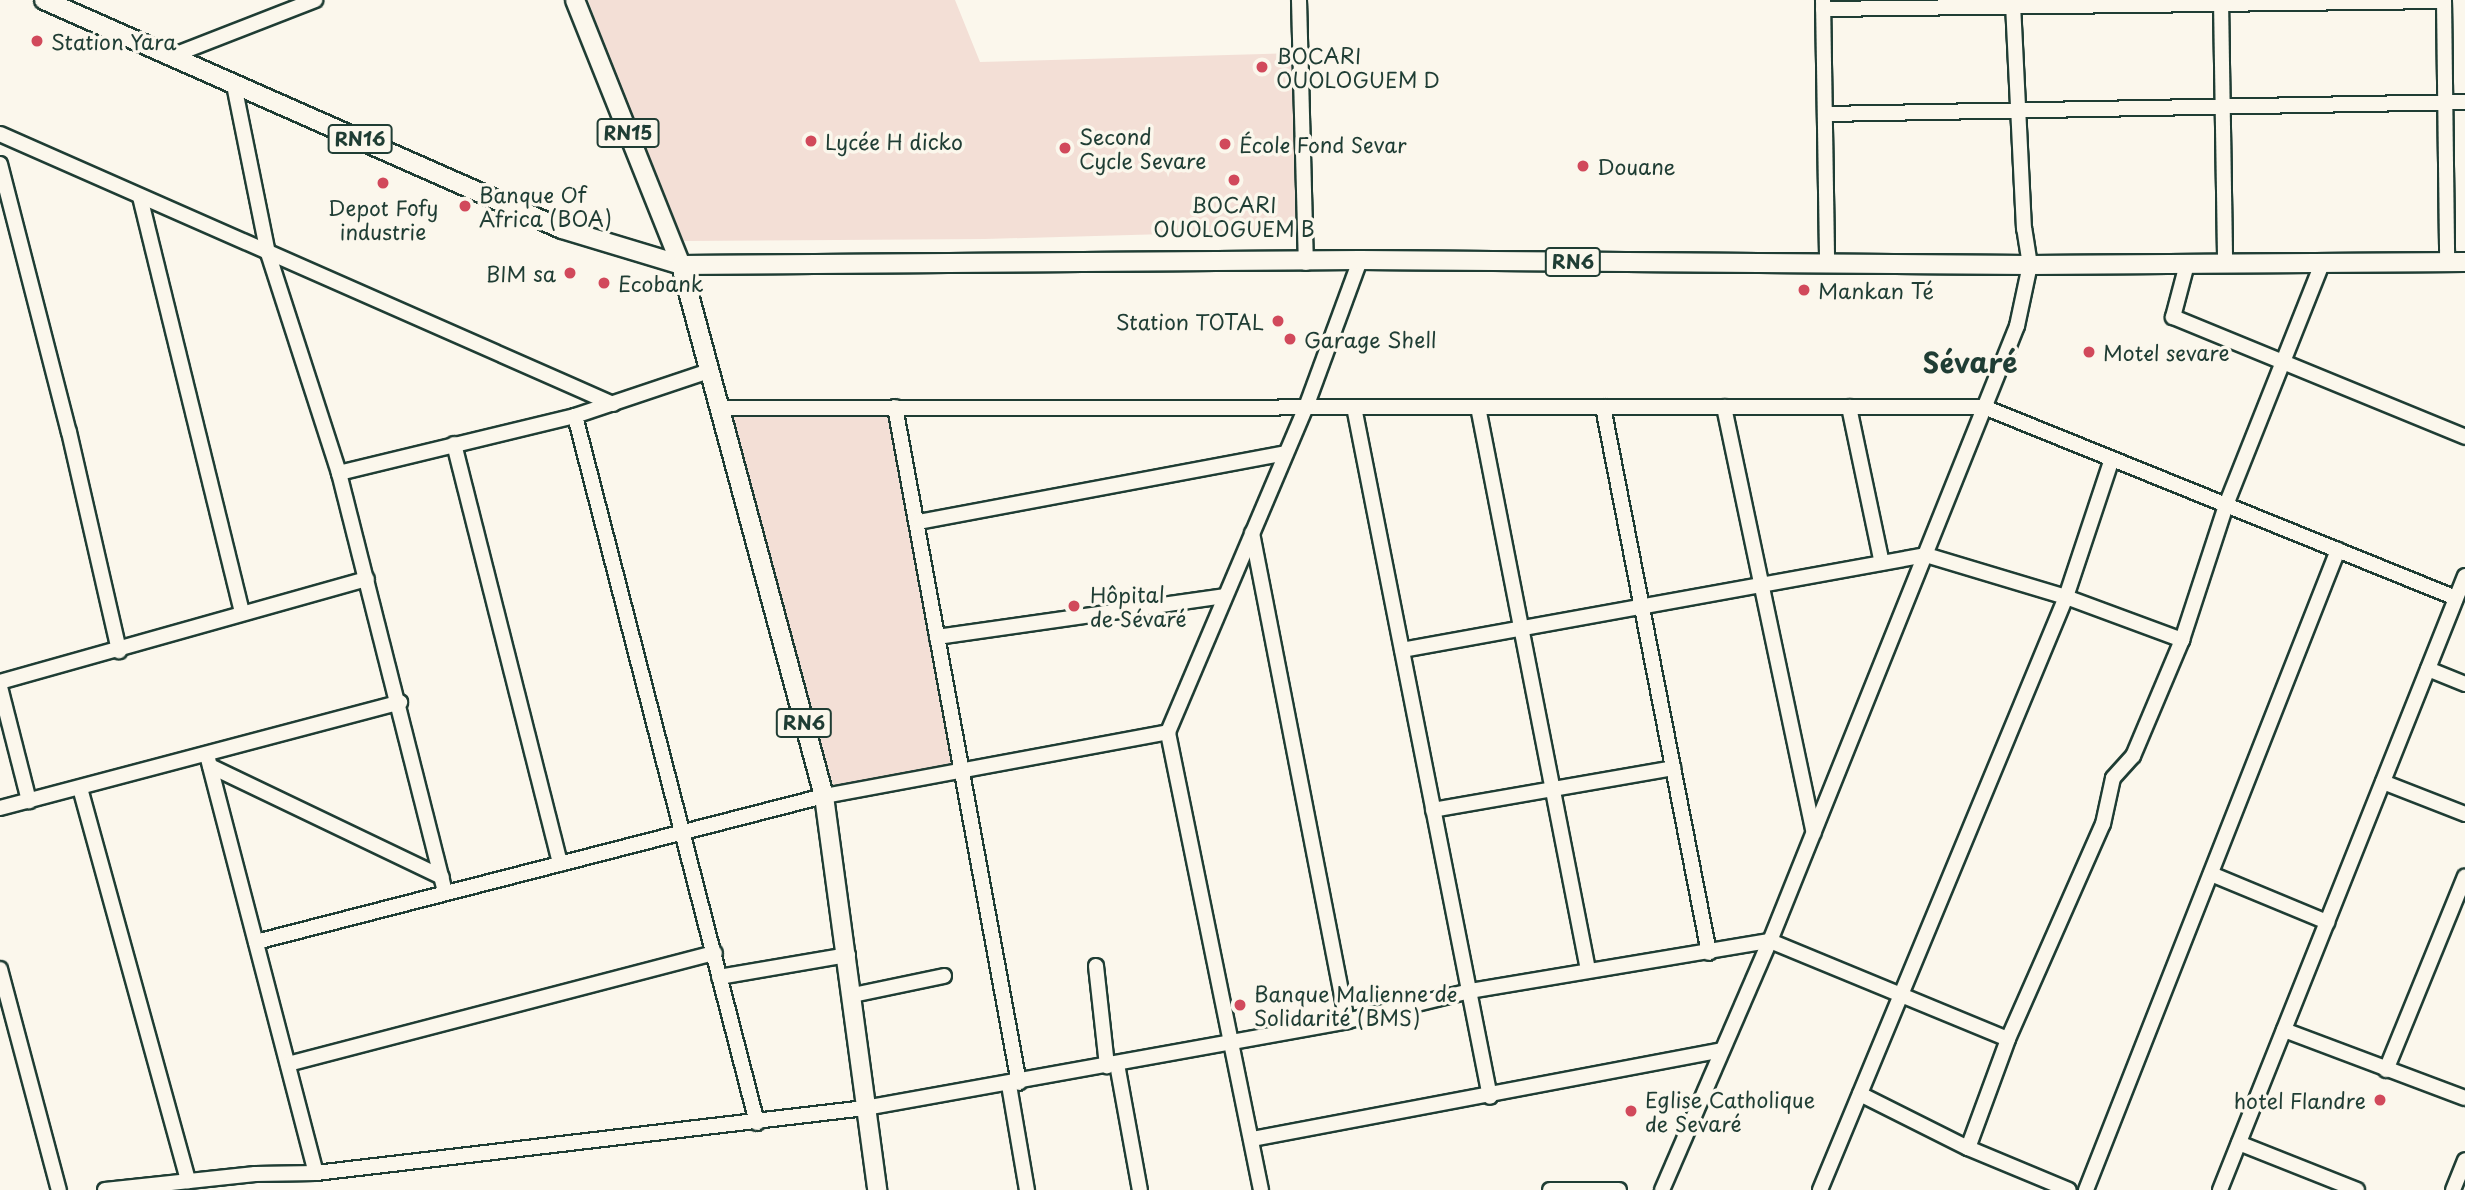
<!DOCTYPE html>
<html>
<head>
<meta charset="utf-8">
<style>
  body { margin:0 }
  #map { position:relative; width:2465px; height:1190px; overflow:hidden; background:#fbf7ec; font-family:"Playpen Sans",sans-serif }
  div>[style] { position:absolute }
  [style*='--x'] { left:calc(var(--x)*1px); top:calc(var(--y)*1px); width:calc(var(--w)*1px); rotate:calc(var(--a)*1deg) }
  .built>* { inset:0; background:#f3dfd6 }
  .roads { filter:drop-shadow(2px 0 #1f3d34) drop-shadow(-2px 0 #1f3d34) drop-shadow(0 2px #1f3d34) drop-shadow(0 -2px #1f3d34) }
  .minor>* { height:14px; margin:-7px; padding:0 7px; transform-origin:7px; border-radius:7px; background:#fbf7ec }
  .major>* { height:18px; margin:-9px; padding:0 9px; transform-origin:9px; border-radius:9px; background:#fbf7ec }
  .dots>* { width:19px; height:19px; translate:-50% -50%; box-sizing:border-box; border:4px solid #fbf7ec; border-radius:50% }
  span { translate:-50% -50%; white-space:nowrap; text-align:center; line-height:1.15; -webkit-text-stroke:7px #fbf7ec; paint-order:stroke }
  .shield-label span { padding:2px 5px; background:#fbf7ec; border:2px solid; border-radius:5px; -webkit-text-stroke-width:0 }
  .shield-label { font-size:19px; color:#1f3d34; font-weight:700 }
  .poi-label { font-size:21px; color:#1f3d34 }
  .left { translate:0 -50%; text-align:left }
  .right { translate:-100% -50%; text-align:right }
  .district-label { font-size:28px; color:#1f3d34; font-weight:700 }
</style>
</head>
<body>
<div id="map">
  <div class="built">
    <i style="clip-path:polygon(588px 0,955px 0,980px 62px,1299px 53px,1304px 230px,985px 239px,684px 241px,670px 220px)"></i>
    <i style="clip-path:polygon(891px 408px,960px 764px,833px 786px,732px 417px)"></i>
  </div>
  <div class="roads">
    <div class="minor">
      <i style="--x:1299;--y:0;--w:263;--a:88.5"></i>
      <i style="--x:1823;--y:0;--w:265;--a:89.1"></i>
      <i style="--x:2221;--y:0;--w:264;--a:89.1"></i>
      <i style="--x:2444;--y:0;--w:263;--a:89.3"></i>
      <i style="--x:1823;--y:9;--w:621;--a:-0.74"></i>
      <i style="--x:169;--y:57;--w:157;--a:-21.3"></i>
      <i style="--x:234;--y:85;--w:171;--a:78.6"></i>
      <i style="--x:268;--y:253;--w:231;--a:72.1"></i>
      <i style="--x:339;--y:473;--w:431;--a:75.8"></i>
      <i style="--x:1825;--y:114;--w:640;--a:-1.07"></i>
      <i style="--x:0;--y:134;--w:670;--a:23.77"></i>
      <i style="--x:0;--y:164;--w:277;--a:75.6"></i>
      <i style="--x:69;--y:432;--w:225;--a:77.1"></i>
      <i style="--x:140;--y:197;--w:426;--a:76.2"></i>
      <i style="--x:2187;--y:264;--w:55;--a:104.8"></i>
      <i style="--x:2173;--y:317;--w:316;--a:22.3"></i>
      <i style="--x:895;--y:407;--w:687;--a:79.61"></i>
      <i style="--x:1354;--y:407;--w:703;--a:78.85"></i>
      <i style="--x:1478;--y:407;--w:574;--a:78.94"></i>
      <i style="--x:1603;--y:407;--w:556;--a:79.01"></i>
      <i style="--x:1724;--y:407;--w:435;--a:78.1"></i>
      <i style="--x:1849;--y:407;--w:159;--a:78.1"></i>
      <i style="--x:720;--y:408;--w:1264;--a:-0.05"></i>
      <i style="--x:1984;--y:407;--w:509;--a:22.03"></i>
      <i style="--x:575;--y:416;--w:730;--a:75.56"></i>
      <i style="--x:454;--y:444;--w:433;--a:75.8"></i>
      <i style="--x:339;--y:473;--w:243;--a:-13.6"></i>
      <i style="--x:575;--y:416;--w:141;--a:-18.6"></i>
      <i style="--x:918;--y:522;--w:371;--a:-10.6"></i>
      <i style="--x:1252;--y:533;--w:497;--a:79"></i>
      <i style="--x:937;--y:637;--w:290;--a:-8.1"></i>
      <i style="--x:1402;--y:650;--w:533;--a:-10.28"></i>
      <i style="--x:1926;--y:555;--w:146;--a:16.7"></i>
      <i style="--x:2066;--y:597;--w:124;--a:20.3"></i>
      <i style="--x:2428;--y:669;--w:40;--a:22"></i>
      <i style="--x:0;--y:682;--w:381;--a:-15.7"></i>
      <i style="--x:0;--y:687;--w:118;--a:75.7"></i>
      <i style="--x:207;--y:755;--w:432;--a:75.4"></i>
      <i style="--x:210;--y:766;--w:257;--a:25.6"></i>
      <i style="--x:2383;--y:782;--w:88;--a:21.3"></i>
      <i style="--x:80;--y:788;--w:408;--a:74.6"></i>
      <i style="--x:0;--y:808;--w:414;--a:-14.8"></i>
      <i style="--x:1433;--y:810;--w:244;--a:-9.9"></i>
      <i style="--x:2211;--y:874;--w:126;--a:22.5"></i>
      <i style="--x:256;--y:942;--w:586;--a:-14.42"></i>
      <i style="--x:824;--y:796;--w:350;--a:-10.5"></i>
      <i style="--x:1096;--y:966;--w:101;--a:83.7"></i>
      <i style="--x:0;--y:969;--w:229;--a:75.1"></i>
      <i style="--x:719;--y:977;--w:131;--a:-9.7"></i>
      <i style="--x:853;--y:995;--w:93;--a:-11.8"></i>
      <i style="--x:2284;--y:1030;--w:193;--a:20.6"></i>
      <i style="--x:288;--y:1064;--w:441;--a:-14.6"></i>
      <i style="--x:1117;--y:1064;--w:128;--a:79.7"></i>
      <i style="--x:2386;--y:1070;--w:209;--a:-67.8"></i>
      <i style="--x:1009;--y:1085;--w:107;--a:80.3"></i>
      <i style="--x:1860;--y:1094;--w:121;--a:26.6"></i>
      <i style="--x:1968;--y:1148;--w:109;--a:22.6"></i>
      <i style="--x:1252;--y:1139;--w:478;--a:-10.7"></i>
      <i style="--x:2239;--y:1143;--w:127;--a:21.7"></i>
      <i style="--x:1968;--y:1148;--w:116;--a:-69.8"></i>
      <i style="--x:2008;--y:1039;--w:235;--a:-66.2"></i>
      <i style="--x:2103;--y:824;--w:47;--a:-77.7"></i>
      <i style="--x:2113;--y:778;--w:30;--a:-48"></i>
      <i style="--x:2133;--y:756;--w:126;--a:-67.1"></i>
      <i style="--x:2182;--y:640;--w:142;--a:-71.9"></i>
      <i style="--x:2226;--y:505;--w:259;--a:-68.3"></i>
      <i style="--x:105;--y:1190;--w:151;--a:-6.1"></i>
      <i style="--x:255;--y:1174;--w:61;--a:-0.9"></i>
      <i style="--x:316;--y:1173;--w:553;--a:-6.75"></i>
      <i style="--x:865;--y:1108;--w:490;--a:-10.2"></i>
      <i style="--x:1347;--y:1021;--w:127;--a:-13.7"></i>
      <i style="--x:1470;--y:991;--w:304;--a:-9.5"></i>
      <i style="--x:1770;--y:941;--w:257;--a:22.4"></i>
      <i style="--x:1261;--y:1190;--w:467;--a:-101.5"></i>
      <i style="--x:1168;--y:732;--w:353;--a:-67"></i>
      <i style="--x:1306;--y:407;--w:157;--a:-69.8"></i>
      <i style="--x:1550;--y:1190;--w:69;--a:0"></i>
      <i style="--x:1662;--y:1190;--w:271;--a:-66.6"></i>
      <i style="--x:1770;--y:941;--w:663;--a:-68.12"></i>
      <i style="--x:2017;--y:326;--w:62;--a:-78"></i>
      <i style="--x:2030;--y:265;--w:36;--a:-99"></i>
      <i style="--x:2024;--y:229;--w:229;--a:-92.8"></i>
      <i style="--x:1820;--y:1190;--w:642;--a:-67.47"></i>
      <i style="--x:2066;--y:597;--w:145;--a:-71.6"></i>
      <i style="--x:2086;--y:1190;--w:688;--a:-68.51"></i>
      <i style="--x:2220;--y:1190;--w:661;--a:-68.25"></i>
      <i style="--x:2453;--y:1190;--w:32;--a:-68"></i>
    </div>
    <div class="major">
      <i style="--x:44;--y:0;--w:566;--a:23.85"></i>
      <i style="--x:562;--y:229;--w:124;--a:16.8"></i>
      <i style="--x:681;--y:265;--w:679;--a:-0.42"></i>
      <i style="--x:1360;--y:260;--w:670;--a:0.43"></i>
      <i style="--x:2030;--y:265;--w:435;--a:-0.4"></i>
      <i style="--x:575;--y:0;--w:285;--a:68.2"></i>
      <i style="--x:681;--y:265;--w:550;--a:74.93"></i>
      <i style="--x:824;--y:796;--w:398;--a:82.3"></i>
    </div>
  </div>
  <div class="dots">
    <i style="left:37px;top:41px;background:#d1495b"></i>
    <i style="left:1262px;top:67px;background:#d1495b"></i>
    <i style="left:811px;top:141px;background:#d1495b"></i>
    <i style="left:1225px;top:144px;background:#d1495b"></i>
    <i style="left:1065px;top:148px;background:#d1495b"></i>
    <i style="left:1583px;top:166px;background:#d1495b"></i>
    <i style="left:1234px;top:180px;background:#d1495b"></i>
    <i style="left:383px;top:183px;background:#d1495b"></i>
    <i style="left:465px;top:206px;background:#d1495b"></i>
    <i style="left:570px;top:273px;background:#d1495b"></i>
    <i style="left:604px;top:283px;background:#d1495b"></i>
    <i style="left:1804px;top:290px;background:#d1495b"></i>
    <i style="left:1278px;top:321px;background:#d1495b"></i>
    <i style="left:1290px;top:339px;background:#d1495b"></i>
    <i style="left:2089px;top:352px;background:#d1495b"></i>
    <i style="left:1074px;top:606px;background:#d1495b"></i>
    <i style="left:1240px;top:1005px;background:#d1495b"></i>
    <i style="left:2380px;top:1100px;background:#d1495b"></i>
    <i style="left:1631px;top:1111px;background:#d1495b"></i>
  </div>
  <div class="shield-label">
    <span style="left:628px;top:133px">RN15</span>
    <span style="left:360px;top:139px">RN16</span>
    <span style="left:1573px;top:262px">RN6</span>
    <span style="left:804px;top:723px">RN6</span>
  </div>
  <div class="poi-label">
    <span class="left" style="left:51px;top:41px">Station Yara</span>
    <span class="left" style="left:1276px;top:67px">BOCARI<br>OUOLOGUEM D</span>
    <span class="left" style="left:1079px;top:148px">Second<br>Cycle Sevare</span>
    <span class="left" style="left:825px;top:141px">Lycée H dicko</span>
    <span class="left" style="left:1239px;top:144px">École Fond Sevar</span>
    <span class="left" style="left:1597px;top:166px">Douane</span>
    <span class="left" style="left:479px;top:206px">Banque Of<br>Africa (BOA)</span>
    <span style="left:1234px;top:216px">BOCARI<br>OUOLOGUEM B</span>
    <span style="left:383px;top:219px">Depot Fofy<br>industrie</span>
    <span class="right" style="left:556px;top:273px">BIM sa</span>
    <span class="left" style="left:618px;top:283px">Ecobank</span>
    <span class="left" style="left:1818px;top:290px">Mankan Té</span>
    <span class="right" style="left:1264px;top:321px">Station TOTAL</span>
    <span class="left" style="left:1304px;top:339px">Garage Shell</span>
    <span class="left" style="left:2103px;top:352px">Motel sevare</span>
    <span class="left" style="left:1090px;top:606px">Hôpital<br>de Sévaré</span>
    <span class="left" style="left:1254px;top:1005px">Banque Malienne de<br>Solidarité (BMS)</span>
    <span class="left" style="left:1645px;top:1111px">Eglise Catholique<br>de Sevaré</span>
    <span class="right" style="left:2366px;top:1100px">hotel Flandre</span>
  </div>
  <div class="district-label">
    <span style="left:1970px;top:362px">Sévaré</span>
  </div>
</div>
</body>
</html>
